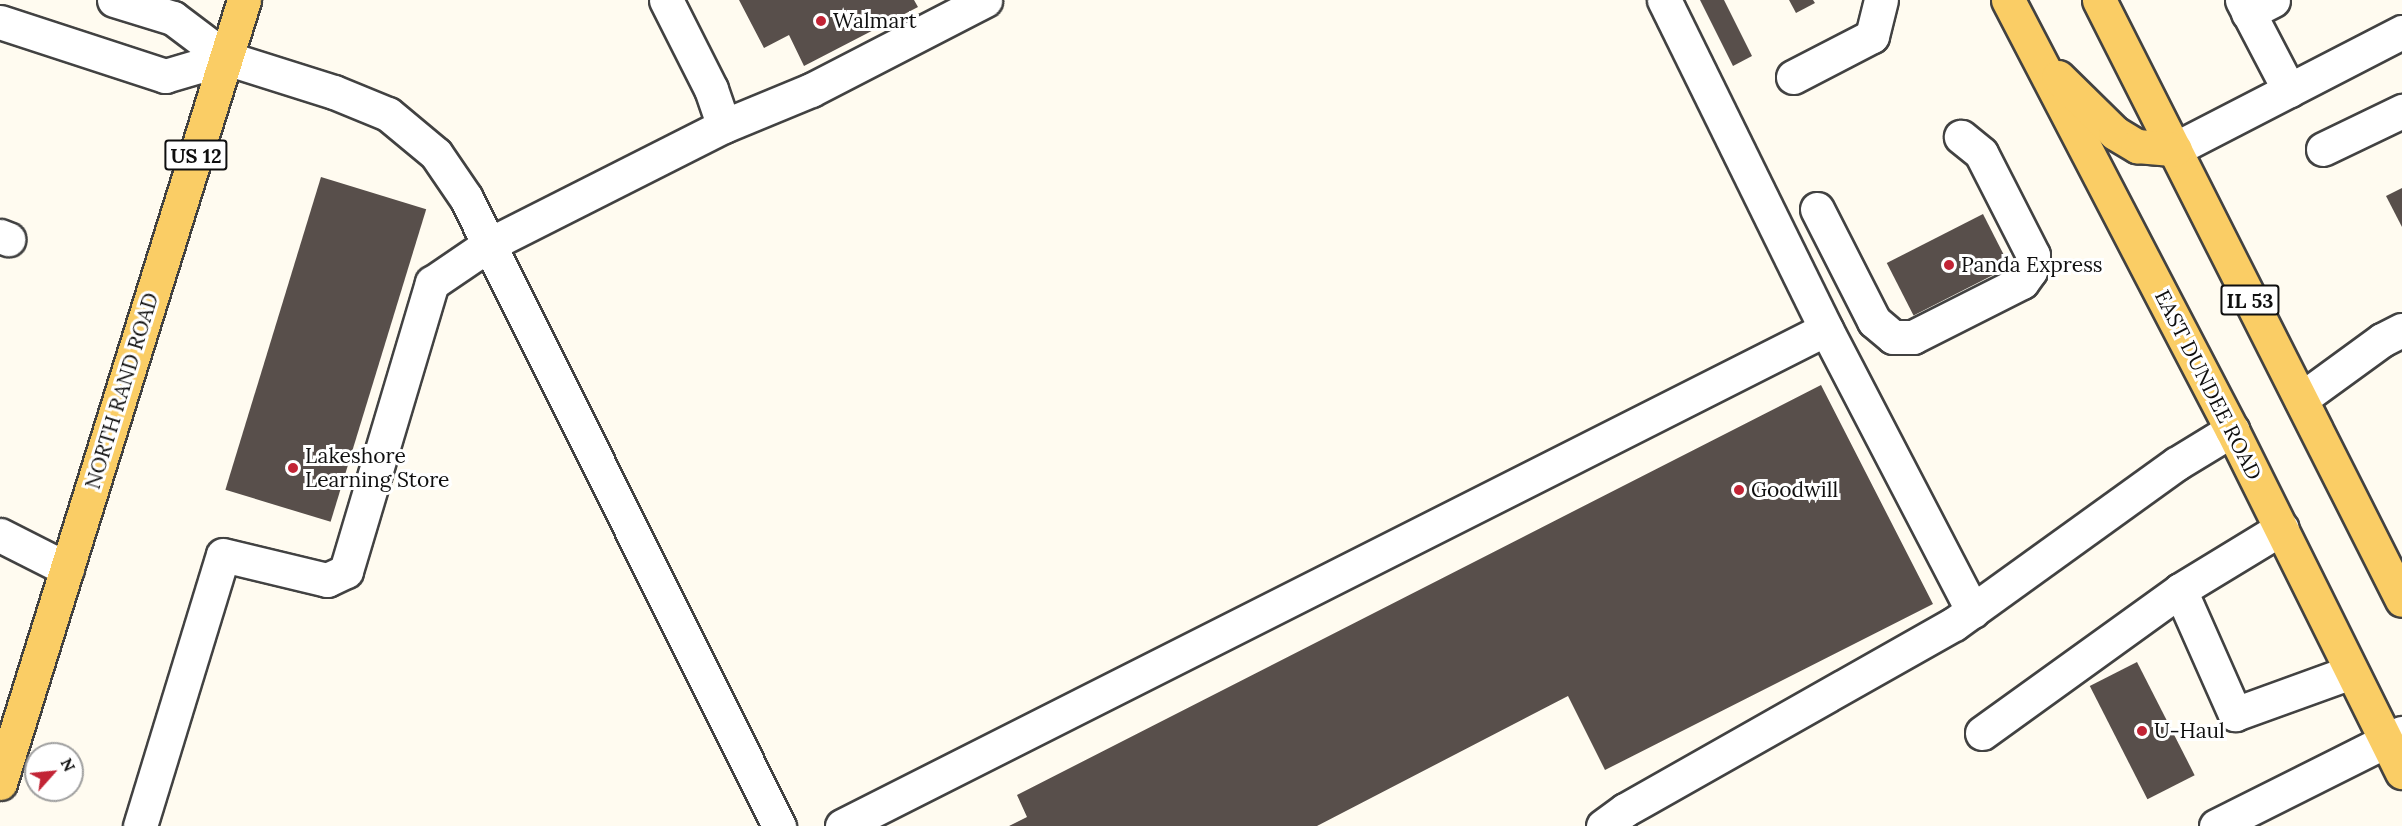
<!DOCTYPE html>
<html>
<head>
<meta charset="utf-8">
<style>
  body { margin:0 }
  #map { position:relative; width:2402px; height:826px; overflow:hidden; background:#fffbf0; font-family:Lora,serif }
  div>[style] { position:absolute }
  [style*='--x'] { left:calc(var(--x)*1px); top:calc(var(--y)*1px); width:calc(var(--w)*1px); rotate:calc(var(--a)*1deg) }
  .building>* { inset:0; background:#584f4b; transform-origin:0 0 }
  .roads { filter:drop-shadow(2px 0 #424242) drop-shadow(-2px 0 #424242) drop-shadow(0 2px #424242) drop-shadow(0 -2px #424242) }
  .minor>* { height:33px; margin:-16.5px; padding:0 16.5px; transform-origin:16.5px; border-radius:16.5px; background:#fff }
  .major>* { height:33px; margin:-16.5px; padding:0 16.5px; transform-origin:16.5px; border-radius:16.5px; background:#facd65 }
  .dots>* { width:16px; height:16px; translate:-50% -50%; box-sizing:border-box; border:3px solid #fff; border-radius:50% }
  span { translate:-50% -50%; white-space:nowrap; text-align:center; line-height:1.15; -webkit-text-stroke:6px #fff; paint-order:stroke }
  .shield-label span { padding:2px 4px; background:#fff; border:2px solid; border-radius:4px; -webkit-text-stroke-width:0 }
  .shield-label { font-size:20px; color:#0f0f0f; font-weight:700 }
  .poi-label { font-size:21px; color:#0f0f0f }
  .left { translate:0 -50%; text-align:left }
  .street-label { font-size:21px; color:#0f0f0f }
  .north { position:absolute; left:24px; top:742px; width:60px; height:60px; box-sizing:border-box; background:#fff; border:2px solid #9f9f9f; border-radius:50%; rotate:63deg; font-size:16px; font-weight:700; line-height:24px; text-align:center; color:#0f0f0f }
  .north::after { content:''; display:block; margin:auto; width:21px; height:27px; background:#c22435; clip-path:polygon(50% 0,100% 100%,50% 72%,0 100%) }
</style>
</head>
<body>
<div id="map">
  <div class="building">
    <i style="clip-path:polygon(739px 0,914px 0,918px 7px,804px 66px,789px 35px,764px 48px)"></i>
    <i style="clip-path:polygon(1700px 0,1724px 0,1752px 56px,1733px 66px)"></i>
    <i style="clip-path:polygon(1789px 0,1813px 0,1815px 3px,1796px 13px)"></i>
    <i style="left:321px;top:177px;width:110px;height:327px;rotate:17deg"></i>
    <i style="clip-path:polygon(2402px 188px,2402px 227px,2386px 196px)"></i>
    <i style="left:1983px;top:214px;width:59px;height:108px;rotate:63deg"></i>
    <i style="clip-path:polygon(1821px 385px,1933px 604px,1605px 770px,1568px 696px,1317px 826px,1009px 826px,1027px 817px,1017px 795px)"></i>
    <i style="left:2137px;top:662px;width:127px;height:53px;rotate:63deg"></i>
  </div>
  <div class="roads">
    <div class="minor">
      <i style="--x:114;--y:0;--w:62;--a:17"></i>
      <i style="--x:173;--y:18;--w:66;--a:37"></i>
      <i style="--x:226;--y:58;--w:113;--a:17.5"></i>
      <i style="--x:334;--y:92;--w:58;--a:22.2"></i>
      <i style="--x:388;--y:114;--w:62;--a:39.8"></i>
      <i style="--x:436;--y:154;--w:53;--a:55.7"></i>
      <i style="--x:466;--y:198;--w:702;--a:63.51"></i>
      <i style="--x:666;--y:0;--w:100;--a:63.2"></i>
      <i style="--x:711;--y:89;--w:39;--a:71"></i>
      <i style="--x:2242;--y:0;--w:102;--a:62.4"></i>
      <i style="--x:2248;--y:13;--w:28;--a:-27"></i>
      <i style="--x:0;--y:22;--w:174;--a:18.1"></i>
      <i style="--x:165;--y:76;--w:64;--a:-16.4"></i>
      <i style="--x:1793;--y:77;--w:89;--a:-27.4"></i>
      <i style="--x:1872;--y:36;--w:37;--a:-76"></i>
      <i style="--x:2175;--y:149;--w:255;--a:-27.3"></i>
      <i style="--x:2323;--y:149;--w:88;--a:-25.7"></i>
      <i style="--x:1817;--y:209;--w:126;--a:63"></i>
      <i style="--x:1874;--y:321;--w:25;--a:40"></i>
      <i style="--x:1893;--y:337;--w:20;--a:0"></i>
      <i style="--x:1913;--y:337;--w:122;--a:-26.8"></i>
      <i style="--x:2022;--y:282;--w:14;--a:-54"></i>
      <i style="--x:2030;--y:271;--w:16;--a:-79"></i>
      <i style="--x:2033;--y:255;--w:114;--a:-117"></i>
      <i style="--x:1981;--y:153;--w:26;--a:-141"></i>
      <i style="--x:0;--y:236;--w:9;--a:21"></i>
      <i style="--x:1826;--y:329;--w:318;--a:62.5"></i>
      <i style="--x:2301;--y:399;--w:100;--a:-36.1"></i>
      <i style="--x:2382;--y:340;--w:22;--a:-27"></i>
      <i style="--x:0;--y:535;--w:75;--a:26.9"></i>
      <i style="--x:2180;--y:590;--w:136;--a:66.1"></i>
      <i style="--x:2235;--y:714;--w:123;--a:-19.9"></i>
      <i style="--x:1982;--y:733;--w:244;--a:-35.8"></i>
      <i style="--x:2180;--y:590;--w:119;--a:-31.3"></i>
      <i style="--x:140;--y:826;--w:283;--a:-73"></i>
      <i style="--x:223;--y:555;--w:107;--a:13.5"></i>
      <i style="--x:327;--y:580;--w:21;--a:-25"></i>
      <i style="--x:346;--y:571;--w:301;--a:-73.4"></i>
      <i style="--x:432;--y:283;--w:68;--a:-34.2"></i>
      <i style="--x:488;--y:245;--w:264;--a:-26.8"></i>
      <i style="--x:724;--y:126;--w:94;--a:-22.5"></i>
      <i style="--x:811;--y:90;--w:196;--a:-27.3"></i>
      <i style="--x:842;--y:826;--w:1102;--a:-26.8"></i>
      <i style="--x:1826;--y:329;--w:367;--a:-116.2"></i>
      <i style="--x:1603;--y:826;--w:27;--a:-36"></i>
      <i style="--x:1625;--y:810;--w:378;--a:-29.5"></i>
      <i style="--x:1954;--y:624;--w:274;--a:-35.8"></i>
      <i style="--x:2176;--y:464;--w:66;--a:-31.3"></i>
      <i style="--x:2216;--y:826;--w:208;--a:-26.6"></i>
    </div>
    <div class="major">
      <i style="--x:2008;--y:0;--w:485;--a:62.5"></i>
      <i style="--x:2232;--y:430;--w:382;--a:63.6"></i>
      <i style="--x:2099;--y:0;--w:672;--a:63.21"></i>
      <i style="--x:2058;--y:77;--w:80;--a:44.5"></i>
      <i style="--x:2115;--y:133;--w:26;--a:31"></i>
      <i style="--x:2137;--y:146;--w:38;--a:5"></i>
      <i style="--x:0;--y:783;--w:820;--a:-72.69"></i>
    </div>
  </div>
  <div class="dots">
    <i style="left:821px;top:21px;background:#c22435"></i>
    <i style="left:1949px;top:265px;background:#c22435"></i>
    <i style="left:293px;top:468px;background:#c22435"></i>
    <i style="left:1739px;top:490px;background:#c22435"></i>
    <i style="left:2142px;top:731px;background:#c22435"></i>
  </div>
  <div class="shield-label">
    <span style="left:196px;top:155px">US 12</span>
    <span style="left:2250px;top:300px">IL 53</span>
  </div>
  <div class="poi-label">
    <span class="left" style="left:833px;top:21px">Walmart</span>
    <span class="left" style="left:1961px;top:265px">Panda Express</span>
    <span class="left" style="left:305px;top:468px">Lakeshore<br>Learning Store</span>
    <span class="left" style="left:1751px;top:490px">Goodwill</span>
    <span class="left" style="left:2154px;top:731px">U-Haul</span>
  </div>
  <div class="street-label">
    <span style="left:2208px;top:385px;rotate:63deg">EAST DUNDEE ROAD</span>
    <span style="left:122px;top:391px;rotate:-73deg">NORTH RAND ROAD</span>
  </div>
  <div class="north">N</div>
</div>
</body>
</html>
